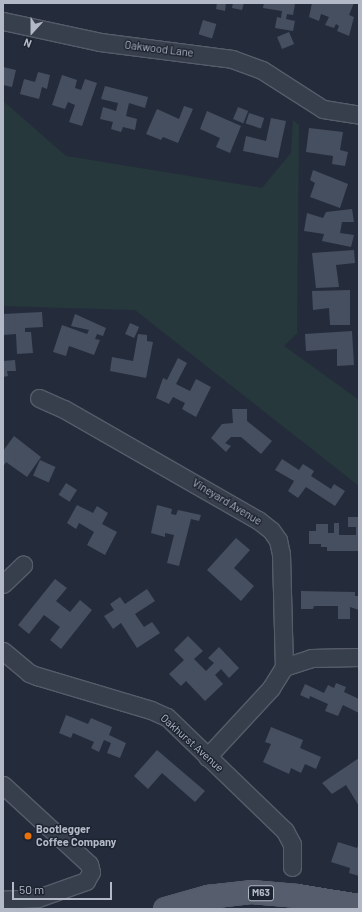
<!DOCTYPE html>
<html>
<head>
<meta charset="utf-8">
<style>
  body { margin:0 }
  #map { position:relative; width:362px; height:912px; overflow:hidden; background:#242c3b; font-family:Barlow,sans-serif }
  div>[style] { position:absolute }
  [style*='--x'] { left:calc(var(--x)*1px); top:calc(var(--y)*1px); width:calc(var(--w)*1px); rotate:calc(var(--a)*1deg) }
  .green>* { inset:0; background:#26383c }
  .building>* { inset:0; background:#454f60; transform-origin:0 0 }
  .roads { filter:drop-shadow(1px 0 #565c6a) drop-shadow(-1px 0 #565c6a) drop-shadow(0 1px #565c6a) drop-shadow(0 -1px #565c6a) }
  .minor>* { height:17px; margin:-8.5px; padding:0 8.5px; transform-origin:8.5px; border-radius:8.5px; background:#383f4c }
  .major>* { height:22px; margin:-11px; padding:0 11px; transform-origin:11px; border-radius:11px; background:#565d6c }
  .dots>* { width:11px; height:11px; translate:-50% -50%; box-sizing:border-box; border:2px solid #1d2431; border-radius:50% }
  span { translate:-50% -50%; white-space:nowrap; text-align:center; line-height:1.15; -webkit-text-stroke:3px #1d2431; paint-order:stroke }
  .shield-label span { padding:1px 3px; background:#1d2431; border:1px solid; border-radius:3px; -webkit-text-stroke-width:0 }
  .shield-label { font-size:10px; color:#b4b9c7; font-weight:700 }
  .street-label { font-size:11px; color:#b4b9c7 }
  .poi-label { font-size:11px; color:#b4b9c7; font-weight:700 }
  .left { translate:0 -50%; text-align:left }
  .frame { position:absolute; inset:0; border:4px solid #b4b9c7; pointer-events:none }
  .north { position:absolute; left:12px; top:12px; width:40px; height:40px; -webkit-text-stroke:3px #1d2431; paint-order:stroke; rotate:201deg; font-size:11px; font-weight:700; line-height:16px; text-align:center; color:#b4b9c7 }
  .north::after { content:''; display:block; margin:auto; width:14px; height:18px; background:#b4b9c7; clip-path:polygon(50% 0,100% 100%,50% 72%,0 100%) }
  .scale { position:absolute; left:12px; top:882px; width:100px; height:18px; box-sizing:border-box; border:2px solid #b4b9c7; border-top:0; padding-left:5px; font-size:12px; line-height:14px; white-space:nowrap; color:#b4b9c7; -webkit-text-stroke:3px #1d2431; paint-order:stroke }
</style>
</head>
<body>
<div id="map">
  <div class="green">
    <i style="clip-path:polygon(3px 101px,66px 156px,262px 188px,291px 153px,293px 120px,299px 125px,297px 333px,284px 346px,359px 400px,359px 486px,135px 310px,3px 306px)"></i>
  </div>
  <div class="building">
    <i style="clip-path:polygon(217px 3px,226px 3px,225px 11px,216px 9px)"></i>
    <i style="clip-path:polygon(233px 3px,244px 3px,242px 10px,232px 8px)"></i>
    <i style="clip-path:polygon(264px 3px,295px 4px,293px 15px,287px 14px,286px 19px,295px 21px,293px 31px,275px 28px,277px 17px,281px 18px,282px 11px,263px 8px)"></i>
    <i style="clip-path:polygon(312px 3px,354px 3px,349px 15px,354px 17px,349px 36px,337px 31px,339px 26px,336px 24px,334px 28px,325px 25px,329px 17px,321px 14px,319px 21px,309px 17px)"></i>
    <i style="left:203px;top:20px;width:14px;height:15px;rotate:17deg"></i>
    <i style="left:289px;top:32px;width:13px;height:13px;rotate:67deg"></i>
    <i style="clip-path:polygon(3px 67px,16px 70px,12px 87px,3px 85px)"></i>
    <i style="clip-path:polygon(38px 72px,50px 75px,47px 89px,42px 87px,39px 99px,20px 94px,24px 79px,35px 82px)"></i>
    <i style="clip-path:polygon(62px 75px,77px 80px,75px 88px,81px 90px,85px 79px,97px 83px,82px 126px,69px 122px,75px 105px,68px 102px,65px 109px,52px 105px)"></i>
    <i style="clip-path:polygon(105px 86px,148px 97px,145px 108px,129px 103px,126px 116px,137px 119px,135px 130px,123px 127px,121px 132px,111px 129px,113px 122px,100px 119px,103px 107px,116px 111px,118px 103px,101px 99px)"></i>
    <i style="clip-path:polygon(184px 106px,193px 109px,178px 143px,163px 137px,161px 140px,146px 134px,157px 109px,179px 119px)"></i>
    <i style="left:238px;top:107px;width:11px;height:13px;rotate:22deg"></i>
    <i style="clip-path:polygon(207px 111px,241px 126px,230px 153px,216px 147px,220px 138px,200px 129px)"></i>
    <i style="left:249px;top:113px;width:16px;height:11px;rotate:18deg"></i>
    <i style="clip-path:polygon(271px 118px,286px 121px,278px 158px,243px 151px,246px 136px,266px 141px)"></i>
    <i style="clip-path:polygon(309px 128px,343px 132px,340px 150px,348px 152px,345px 166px,332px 164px,333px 156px,306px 152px)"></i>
    <i style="clip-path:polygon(313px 170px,348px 184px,340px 208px,310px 197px,315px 183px,310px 180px)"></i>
    <i style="clip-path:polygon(352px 209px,354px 222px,342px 222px,340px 233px,354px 235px,351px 247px,322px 241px,324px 234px,304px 231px,307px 213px,323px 218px,326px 212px)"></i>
    <i style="clip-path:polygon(354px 250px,355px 263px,336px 265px,339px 287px,316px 288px,312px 253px)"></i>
    <i style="clip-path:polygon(350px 290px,350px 325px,330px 325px,329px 308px,313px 310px,312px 291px)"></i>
    <i style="clip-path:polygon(42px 312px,43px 327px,25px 328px,25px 332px,31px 332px,33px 353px,17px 354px,16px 334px,3px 335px,3px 314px)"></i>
    <i style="clip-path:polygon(75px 314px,106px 328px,103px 336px,97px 334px,95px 339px,100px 340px,94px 355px,69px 346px,66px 356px,53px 352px,62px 325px,87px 334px,89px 330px,71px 326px)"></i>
    <i style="left:130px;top:323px;width:10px;height:12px;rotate:24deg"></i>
    <i style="clip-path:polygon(352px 331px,354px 365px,337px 366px,337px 349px,306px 351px,305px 334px)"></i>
    <i style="clip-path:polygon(138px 334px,147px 335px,147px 341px,153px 342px,146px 378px,110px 371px,112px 357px,133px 361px)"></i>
    <i style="clip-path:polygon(178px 358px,187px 363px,176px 384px,190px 391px,196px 379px,211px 387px,196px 417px,182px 409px,185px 403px,173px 397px,169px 404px,156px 398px,163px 378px,167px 380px)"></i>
    <i style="clip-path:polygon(15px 360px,16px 371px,7px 371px,8px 376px,3px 377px,3px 361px)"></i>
    <i style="clip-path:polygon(232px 409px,247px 409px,247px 421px,272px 441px,261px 454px,241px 437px,231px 437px,225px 443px,231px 446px,226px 452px,211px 438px,222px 424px,233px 423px)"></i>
    <i style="clip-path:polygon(14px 436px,41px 457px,27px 477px,6px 462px,3px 467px,3px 451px)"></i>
    <i style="clip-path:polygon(282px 459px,299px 470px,303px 464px,314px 471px,311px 476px,331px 489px,334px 484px,345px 491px,335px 506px,306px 487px,298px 498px,288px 491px,294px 481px,275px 470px)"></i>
    <i style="left:40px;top:460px;width:17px;height:17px;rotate:24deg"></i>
    <i style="left:66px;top:483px;width:13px;height:14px;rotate:32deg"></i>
    <i style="clip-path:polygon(77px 505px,93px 513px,97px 506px,108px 513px,102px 524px,117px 532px,105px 555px,87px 545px,94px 532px,79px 523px,76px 529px,67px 523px)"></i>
    <i style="clip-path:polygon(157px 505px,172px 509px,171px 514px,176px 515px,178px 510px,201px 515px,199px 521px,191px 519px,179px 566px,167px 563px,174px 535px,165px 533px,165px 537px,151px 533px)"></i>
    <i style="clip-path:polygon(348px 517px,359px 517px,359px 551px,327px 551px,327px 547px,321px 547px,321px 544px,309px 544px,309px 531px,316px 531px,316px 524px,328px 524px,328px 533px,334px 533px,334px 523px,339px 523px,339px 535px,356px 535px,356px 527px,348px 527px)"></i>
    <i style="clip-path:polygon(236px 538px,250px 550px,234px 568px,254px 586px,241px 601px,207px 570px)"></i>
    <i style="clip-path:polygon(55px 579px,67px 588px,56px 601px,70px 612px,80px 600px,92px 610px,61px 649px,50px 640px,60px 627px,44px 615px,29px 634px,18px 625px)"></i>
    <i style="clip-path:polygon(147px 589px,155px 601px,135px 614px,144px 627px,152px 622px,160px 633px,137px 648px,121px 623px,113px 629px,104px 616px,114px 610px,110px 604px,120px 597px,125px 604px)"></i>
    <i style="clip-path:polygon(301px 591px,355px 592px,355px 596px,359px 596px,359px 610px,350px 607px,350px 619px,338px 619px,338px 606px,314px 606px,313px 609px,301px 609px)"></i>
    <i style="clip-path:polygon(188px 636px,203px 651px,194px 659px,206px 671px,214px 663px,208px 658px,219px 647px,239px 668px,229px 678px,221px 669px,215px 675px,223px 684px,205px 701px,186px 681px,181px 686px,169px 674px,184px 660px,174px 650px)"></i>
    <i style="clip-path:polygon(336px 683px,346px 687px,344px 692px,359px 699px,359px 713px,343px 705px,338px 716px,325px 711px,328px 704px,310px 696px,309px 699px,300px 695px,305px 684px,324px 693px,328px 685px,334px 688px)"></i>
    <i style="clip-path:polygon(66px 715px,88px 724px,91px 718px,112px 727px,109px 735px,126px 743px,120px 758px,107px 753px,111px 743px,104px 740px,99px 752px,91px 748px,94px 742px,73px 733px,71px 738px,59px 733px)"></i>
    <i style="clip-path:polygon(271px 727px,303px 740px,300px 748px,321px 757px,316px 769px,305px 764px,301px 773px,291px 768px,289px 774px,263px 762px,271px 744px,265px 742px)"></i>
    <i style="clip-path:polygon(157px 750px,205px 791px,195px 802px,162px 773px,148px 789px,134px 776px)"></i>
    <i style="clip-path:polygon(359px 758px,358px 776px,359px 806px,346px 785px,332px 794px,322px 783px)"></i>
    <i style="clip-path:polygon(338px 842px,357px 848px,359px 844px,359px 876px,349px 873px,350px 868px,331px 862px)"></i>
  </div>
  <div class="roads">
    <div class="minor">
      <i style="--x:3;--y:21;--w:99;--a:12.2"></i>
      <i style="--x:100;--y:42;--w:133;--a:7.3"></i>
      <i style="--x:232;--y:59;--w:32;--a:20"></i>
      <i style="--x:262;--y:70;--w:72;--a:32.6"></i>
      <i style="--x:323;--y:109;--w:36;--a:9"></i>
      <i style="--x:39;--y:398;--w:27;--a:24"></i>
      <i style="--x:64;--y:409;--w:224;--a:29.8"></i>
      <i style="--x:258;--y:520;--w:16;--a:38"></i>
      <i style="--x:271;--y:530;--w:12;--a:55"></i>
      <i style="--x:278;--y:540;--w:14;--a:78"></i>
      <i style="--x:281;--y:554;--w:113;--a:88.5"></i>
      <i style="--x:284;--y:667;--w:25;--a:122"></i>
      <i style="--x:271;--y:688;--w:94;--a:132.8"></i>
      <i style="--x:3;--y:584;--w:28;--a:-44"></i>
      <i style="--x:3;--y:651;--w:34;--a:40"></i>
      <i style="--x:29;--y:673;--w:9;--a:21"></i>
      <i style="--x:37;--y:676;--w:119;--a:16.6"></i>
      <i style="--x:151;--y:710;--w:17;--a:24"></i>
      <i style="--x:167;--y:717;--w:164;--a:44"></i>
      <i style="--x:285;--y:831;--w:15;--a:62"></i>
      <i style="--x:292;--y:844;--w:23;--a:90"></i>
      <i style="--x:284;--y:667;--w:28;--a:-18"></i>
      <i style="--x:311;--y:658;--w:48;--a:-1.2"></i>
      <i style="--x:3;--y:785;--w:117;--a:42.6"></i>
      <i style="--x:89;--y:864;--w:8;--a:76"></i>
      <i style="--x:91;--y:872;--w:10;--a:119"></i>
      <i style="--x:86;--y:881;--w:51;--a:160.5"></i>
      <i style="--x:38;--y:898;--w:35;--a:177"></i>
    </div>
    <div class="major">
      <i style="--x:165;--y:909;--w:45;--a:-15.6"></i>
      <i style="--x:208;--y:897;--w:43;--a:-6.6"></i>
      <i style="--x:251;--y:892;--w:47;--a:4.9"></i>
      <i style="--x:298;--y:896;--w:62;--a:9.3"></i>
    </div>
  </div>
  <div class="dots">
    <i style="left:28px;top:836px;background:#e8710a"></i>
  </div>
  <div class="shield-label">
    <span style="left:261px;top:893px">M63</span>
  </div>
  <div class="street-label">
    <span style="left:159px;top:49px;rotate:7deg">Oakwood Lane</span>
    <span style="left:227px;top:502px;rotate:31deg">Vineyard Avenue</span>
    <span style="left:192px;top:743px;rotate:42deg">Oakhurst Avenue</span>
  </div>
  <div class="poi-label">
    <span class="left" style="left:36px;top:836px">Bootlegger<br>Coffee Company</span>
  </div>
  <div class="frame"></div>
  <div class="north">N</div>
  <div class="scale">50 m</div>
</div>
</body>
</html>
